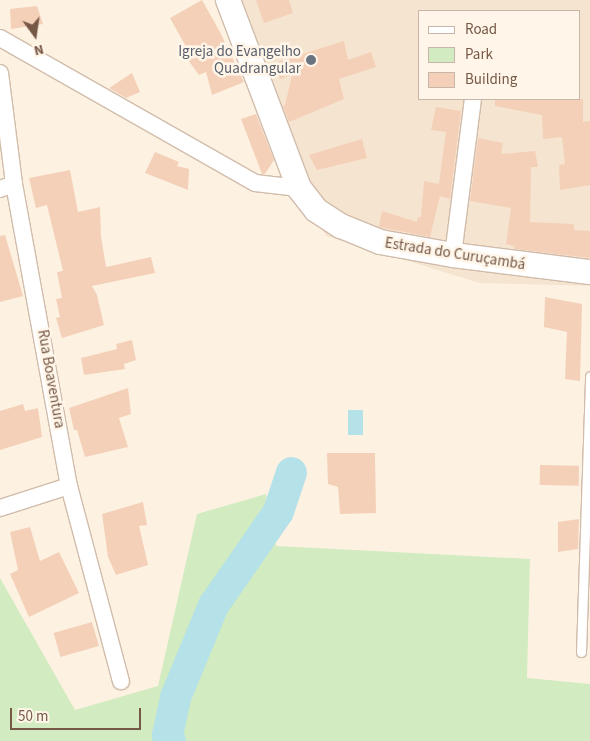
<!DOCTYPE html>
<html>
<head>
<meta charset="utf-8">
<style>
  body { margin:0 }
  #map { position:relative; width:590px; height:741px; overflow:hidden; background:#fdf2e2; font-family:"Source Sans 3",sans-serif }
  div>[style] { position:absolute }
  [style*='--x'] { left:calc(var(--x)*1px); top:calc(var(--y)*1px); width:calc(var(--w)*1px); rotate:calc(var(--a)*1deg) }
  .residential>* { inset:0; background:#f5e4d0 }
  .green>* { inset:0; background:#d2ebc0 }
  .water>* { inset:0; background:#b5e1e8; transform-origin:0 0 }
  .river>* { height:31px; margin:-15.5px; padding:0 15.5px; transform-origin:15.5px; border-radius:15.5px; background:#b5e1e8 }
  .building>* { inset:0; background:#f4d0b8; transform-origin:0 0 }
  .roads { filter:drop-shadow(1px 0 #d1bcab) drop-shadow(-1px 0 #d1bcab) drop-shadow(0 1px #d1bcab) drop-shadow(0 -1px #d1bcab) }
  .lane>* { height:9px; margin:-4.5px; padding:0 4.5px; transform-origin:4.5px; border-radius:4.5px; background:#fff }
  .street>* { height:16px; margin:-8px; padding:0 8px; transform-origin:8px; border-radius:8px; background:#fff }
  .secondary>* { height:24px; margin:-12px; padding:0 12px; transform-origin:12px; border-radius:12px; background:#fff }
  .dots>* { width:14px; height:14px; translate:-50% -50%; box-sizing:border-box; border:2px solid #fff6e9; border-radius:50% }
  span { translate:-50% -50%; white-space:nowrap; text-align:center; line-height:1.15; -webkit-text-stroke:5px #fff6e9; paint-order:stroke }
  .worship-label { font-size:15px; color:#5b616d }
  .right { translate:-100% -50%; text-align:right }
  .street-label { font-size:15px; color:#765847 }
  .legend { position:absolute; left:418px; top:10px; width:162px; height:90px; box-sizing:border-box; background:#fff6e9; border:1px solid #c8b7a8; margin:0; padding:6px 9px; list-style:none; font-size:15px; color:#765847 }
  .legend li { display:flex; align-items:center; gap:10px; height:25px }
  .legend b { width:25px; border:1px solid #c8b7a8 }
  .north { position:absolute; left:10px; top:10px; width:50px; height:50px; -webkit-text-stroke:4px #fff6e9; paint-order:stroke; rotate:166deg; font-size:14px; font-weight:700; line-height:20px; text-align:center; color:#765847 }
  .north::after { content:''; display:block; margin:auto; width:18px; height:22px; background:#765847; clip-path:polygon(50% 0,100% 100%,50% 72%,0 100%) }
  .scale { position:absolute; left:10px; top:708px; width:131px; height:22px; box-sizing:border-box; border:2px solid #765847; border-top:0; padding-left:6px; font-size:15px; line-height:18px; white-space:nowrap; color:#765847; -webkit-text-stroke:4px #fff6e9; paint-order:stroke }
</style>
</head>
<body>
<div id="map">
  <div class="residential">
    <i style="clip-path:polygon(evenodd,214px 0,590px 0,590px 286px,480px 283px,326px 236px,214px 0,419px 11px,579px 11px,579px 99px,419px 99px,419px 11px)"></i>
  </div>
  <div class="green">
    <i style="clip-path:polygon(266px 494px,276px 546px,530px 559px,527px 678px,590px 684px,590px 741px,0 741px,0 578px,75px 710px,158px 686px,197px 514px)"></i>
  </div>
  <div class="water">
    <i style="left:348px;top:410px;width:15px;height:25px"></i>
  </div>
  <div class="river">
    <i style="--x:170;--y:741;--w:7;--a:-117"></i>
    <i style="--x:167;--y:735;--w:39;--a:-78"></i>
    <i style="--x:175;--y:697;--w:100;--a:-67.6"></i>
    <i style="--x:213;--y:605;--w:114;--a:-55.3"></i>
    <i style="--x:278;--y:511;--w:41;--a:-71.6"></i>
  </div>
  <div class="building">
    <i style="clip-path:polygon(202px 0,220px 32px,244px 82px,212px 95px,206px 72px,199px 75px,183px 53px,189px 52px,170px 18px)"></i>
    <i style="clip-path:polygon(256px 0,289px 0,293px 13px,264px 23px)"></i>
    <i style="clip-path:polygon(37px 6px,43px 24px,11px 29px,10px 9px)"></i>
    <i style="clip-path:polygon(344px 41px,348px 60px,371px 52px,376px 67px,339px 79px,344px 99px,289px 122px,283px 106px,285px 105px,292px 75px,280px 79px,274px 63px)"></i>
    <i style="clip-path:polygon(132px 73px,140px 92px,126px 98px,109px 88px)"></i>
    <i style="clip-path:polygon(495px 99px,583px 99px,583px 122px,590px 121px,590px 185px,560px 190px,559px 165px,565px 164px,562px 137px,543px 139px,542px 115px,495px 106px)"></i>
    <i style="clip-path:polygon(436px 107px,461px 111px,450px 199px,440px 196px,430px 237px,379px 227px,382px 211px,417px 222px,418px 217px,421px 217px,424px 181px,439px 184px,446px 132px,431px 130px)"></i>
    <i style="clip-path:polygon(256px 114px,274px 160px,265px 174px,262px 174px,241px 119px)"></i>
    <i style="clip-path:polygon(478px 138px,503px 143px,501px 154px,535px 151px,538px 167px,531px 167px,530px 222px,574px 224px,574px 230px,590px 231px,590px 258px,515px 249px,514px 246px,506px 244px,511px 208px,470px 201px)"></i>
    <i style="clip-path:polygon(362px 139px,367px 158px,317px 170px,309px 155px)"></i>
    <i style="clip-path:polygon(155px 152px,179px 162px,177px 166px,189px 169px,188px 190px,145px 173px)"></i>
    <i style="clip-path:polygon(70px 170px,78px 212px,100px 207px,101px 236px,106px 267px,151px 257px,155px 273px,92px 286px,97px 295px,104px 325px,62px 338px,56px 318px,60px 317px,56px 299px,62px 298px,57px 272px,63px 271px,47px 205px,36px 208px,29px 178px)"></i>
    <i style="clip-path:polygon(5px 235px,23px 296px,0 302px,0 236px)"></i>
    <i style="clip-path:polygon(545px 297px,582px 304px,580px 381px,565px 379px,567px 332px,544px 327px)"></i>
    <i style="clip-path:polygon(132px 340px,136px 360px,124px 364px,125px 369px,84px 375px,81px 358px,117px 349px,116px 344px)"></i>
    <i style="clip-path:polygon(128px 388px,131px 414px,119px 418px,128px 447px,85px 457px,77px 430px,74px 430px,69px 408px)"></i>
    <i style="clip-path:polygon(23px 404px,25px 411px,38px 408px,42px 437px,0 450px,0 411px)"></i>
    <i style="clip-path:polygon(327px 453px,375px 453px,376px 513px,340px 514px,338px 487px,328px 484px)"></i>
    <i style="left:540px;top:465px;width:39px;height:20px;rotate:1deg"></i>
    <i style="clip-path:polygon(143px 502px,147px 525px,139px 526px,148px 565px,116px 575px,108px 557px,102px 514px)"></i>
    <i style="clip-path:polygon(579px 519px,578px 549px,558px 552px,558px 522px)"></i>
    <i style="clip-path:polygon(30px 527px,40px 561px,59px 552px,79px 593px,29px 617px,10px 574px,18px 570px,10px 532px)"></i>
    <i style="left:92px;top:622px;width:25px;height:40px;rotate:74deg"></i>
  </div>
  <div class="roads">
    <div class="lane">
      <i style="--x:581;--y:652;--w:276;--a:-88.1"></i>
    </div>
    <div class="street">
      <i style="--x:0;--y:38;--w:293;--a:29.6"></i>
      <i style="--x:255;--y:183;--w:44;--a:6.5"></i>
      <i style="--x:0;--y:73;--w:112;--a:82.8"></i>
      <i style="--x:14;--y:184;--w:307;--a:79.7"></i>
      <i style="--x:69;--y:486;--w:202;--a:75.1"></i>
      <i style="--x:0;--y:189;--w:15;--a:-20"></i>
      <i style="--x:453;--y:255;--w:157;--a:-82.7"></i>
      <i style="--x:0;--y:508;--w:72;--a:-17.7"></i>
    </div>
    <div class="secondary">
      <i style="--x:228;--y:0;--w:201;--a:69.3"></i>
      <i style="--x:299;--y:188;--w:28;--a:52"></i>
      <i style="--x:316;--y:210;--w:30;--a:33"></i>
      <i style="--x:341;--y:226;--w:42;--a:22.3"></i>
      <i style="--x:380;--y:242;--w:74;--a:10.1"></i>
      <i style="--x:453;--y:255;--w:138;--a:7.1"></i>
    </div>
  </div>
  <div class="dots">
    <i style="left:311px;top:60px;background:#6b7280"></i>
  </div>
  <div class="worship-label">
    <span class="right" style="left:301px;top:60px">Igreja do Evangelho<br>Quadrangular</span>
  </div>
  <div class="street-label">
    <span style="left:455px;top:254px;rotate:9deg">Estrada do Curuçambá</span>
    <span style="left:51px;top:379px;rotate:80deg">Rua Boaventura</span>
  </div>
  <ul class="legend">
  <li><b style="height:6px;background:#fff"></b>Road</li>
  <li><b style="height:14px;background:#d2ebc0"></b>Park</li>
  <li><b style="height:14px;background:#f4d0b8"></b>Building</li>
  </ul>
  <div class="north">N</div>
  <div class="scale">50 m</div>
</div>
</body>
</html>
